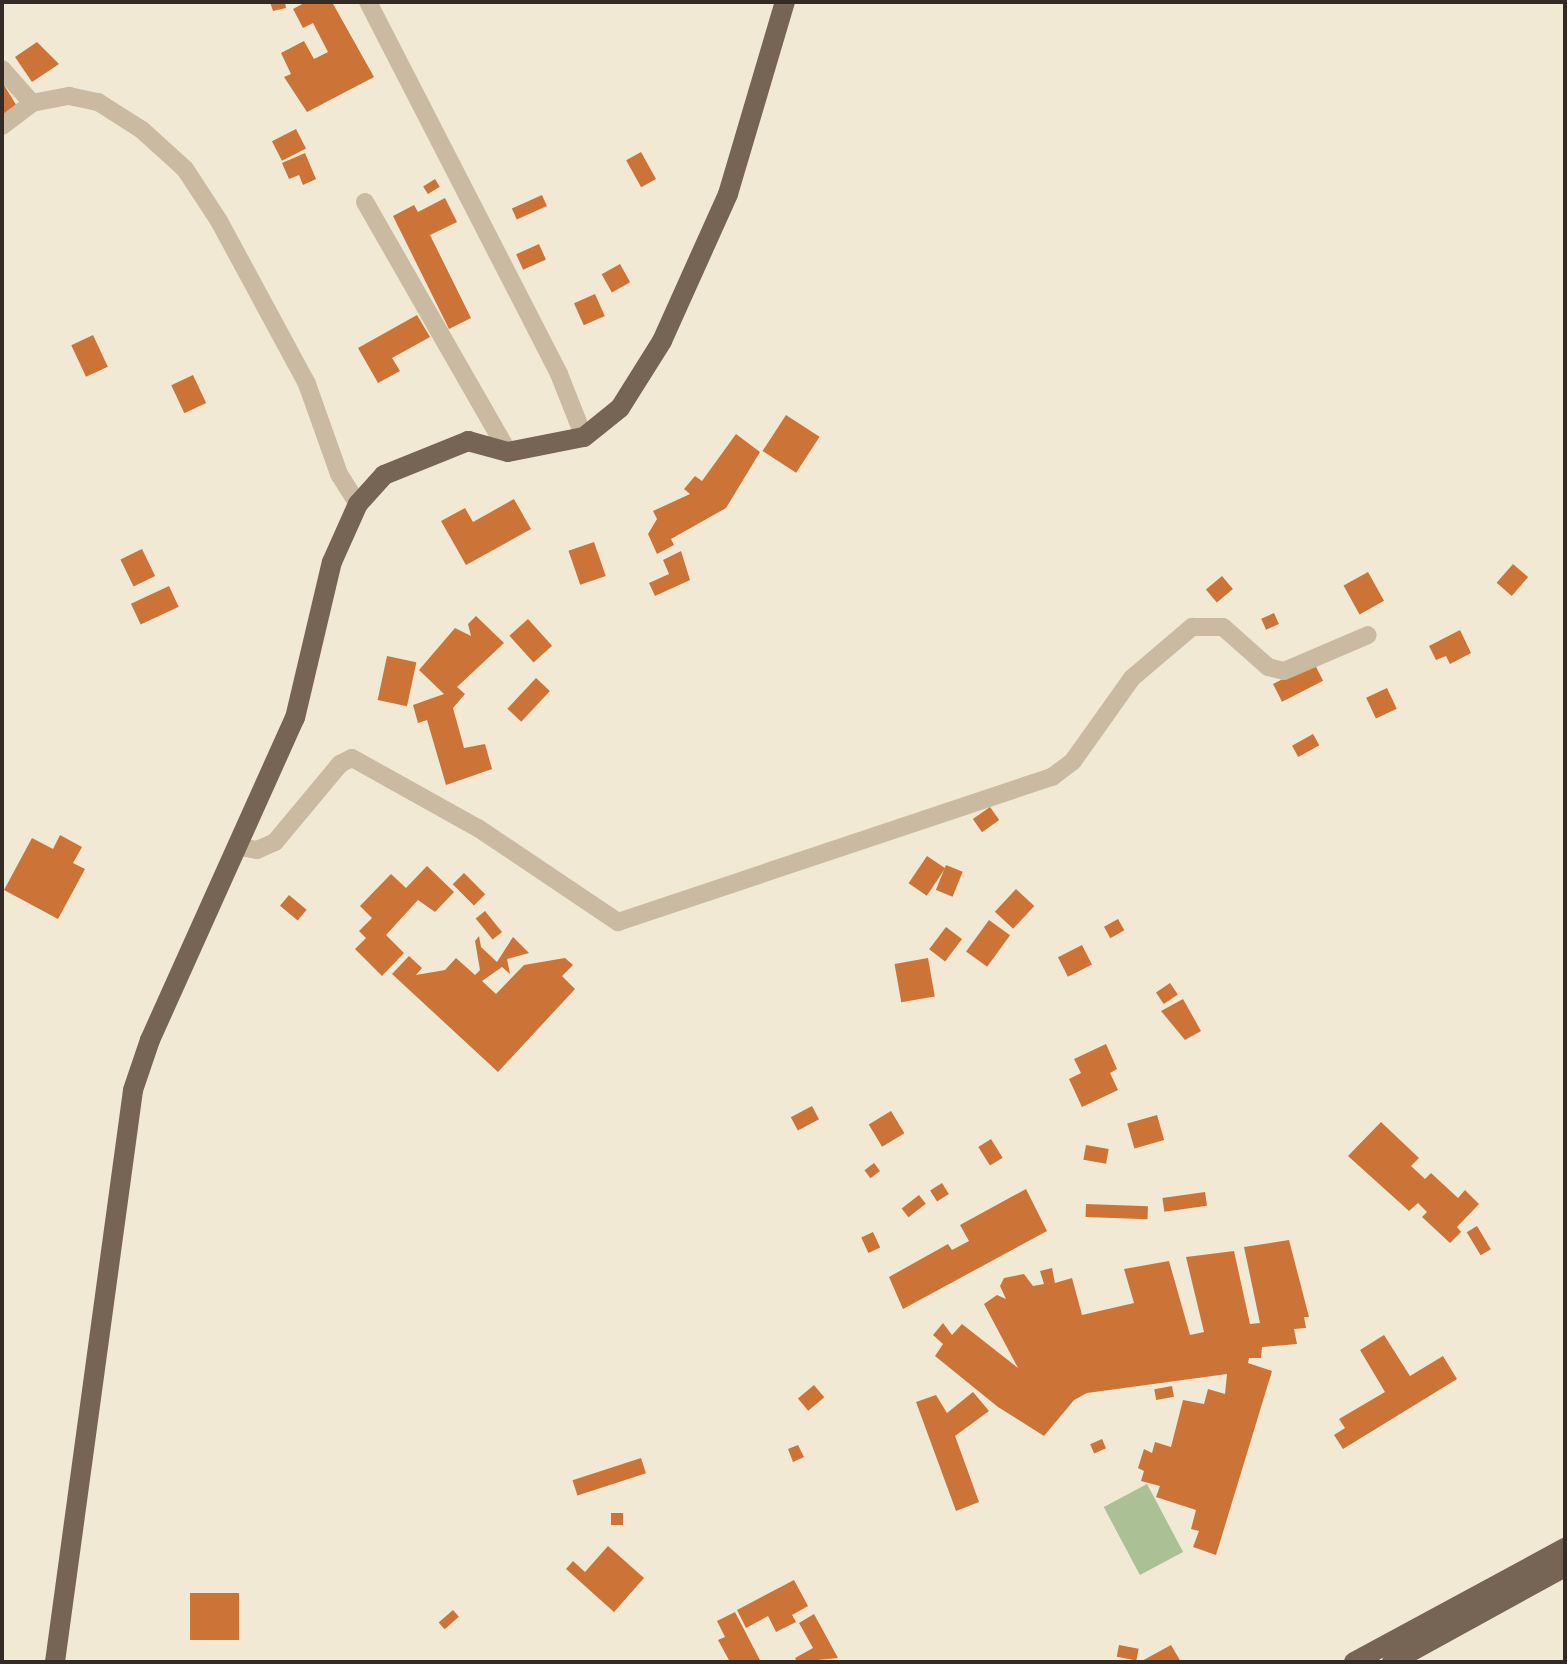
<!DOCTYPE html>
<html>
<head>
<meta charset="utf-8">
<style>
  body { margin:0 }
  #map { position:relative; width:1567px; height:1664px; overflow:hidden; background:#f2e9d5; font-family:Barlow,sans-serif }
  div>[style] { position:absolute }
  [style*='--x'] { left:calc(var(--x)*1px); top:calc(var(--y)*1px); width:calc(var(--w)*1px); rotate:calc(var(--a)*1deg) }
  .green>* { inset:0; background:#abc195; transform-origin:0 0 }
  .building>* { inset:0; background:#cc7438; transform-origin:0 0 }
  .minor>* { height:18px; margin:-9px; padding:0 9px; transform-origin:9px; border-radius:9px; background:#cabaa1 }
  .major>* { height:20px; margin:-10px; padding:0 10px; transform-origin:10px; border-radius:10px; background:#766554 }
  span { translate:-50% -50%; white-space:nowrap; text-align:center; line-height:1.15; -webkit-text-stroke:7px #f9f2e1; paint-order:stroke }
  .frame { position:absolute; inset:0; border:4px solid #332b24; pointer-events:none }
</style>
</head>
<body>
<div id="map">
  <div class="green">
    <i style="left:1147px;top:1484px;width:77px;height:49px;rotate:62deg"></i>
  </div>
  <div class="building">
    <i style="clip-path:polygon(270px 2px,285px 2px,286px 8px,273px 11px)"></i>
    <i style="clip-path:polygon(306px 2px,332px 2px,374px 77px,307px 112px,284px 77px,291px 74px,281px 53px,304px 41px,314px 59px,328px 52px,313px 23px,303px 28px,293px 9px)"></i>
    <i style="clip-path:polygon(37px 42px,59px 64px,32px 82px,15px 57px)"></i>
    <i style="clip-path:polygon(4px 85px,21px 113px,2px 124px,2px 86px)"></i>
    <i style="left:296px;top:129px;width:22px;height:27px;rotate:63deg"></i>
    <i style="left:641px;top:152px;width:31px;height:17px;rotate:61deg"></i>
    <i style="clip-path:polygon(305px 153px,316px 179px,303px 185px,299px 175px,289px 179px,282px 163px)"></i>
    <i style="left:435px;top:179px;width:9px;height:14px;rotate:58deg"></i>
    <i style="left:542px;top:195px;width:12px;height:33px;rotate:66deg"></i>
    <i style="clip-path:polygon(445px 198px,457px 222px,430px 235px,471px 318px,449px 329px,393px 216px,414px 205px,418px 212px)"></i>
    <i style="left:539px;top:244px;width:17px;height:25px;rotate:66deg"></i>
    <i style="left:620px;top:264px;width:21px;height:21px;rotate:61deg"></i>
    <i style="left:595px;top:294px;width:24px;height:23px;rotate:66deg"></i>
    <i style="clip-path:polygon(417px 315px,430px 337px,392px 358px,400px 371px,378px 383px,358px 348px)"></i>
    <i style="left:93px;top:335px;width:35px;height:24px;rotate:65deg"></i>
    <i style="left:193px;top:375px;width:31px;height:24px;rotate:65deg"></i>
    <i style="left:786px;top:415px;width:40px;height:43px;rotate:33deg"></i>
    <i style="clip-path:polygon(736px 434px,760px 452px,726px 508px,671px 539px,674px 545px,657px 554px,648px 534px,657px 519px,653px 511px,690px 494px,684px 489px,695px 476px,702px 481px)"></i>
    <i style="clip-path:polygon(514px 499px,531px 529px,466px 565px,441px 521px,465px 508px,473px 522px)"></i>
    <i style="left:594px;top:542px;width:36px;height:27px;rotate:71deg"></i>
    <i style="left:142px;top:549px;width:30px;height:24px;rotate:64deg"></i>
    <i style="clip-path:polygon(681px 551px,690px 580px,655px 596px,649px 583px,669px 574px,663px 560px)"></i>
    <i style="left:1513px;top:564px;width:20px;height:25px;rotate:41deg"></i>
    <i style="left:1368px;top:572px;width:33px;height:28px;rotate:61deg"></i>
    <i style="left:1222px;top:576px;width:17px;height:21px;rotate:50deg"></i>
    <i style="left:169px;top:586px;width:23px;height:42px;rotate:65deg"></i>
    <i style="left:1274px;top:613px;width:12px;height:14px;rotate:66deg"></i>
    <i style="clip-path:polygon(476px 616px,504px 643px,457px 687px,465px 694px,453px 708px,464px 748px,485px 744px,492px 769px,446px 785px,427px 720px,418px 723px,413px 705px,444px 694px,419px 670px,455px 628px,471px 636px,468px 624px)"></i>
    <i style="left:528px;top:619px;width:36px;height:25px;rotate:48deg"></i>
    <i style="clip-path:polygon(1460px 630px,1471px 653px,1450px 664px,1446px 656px,1436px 660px,1429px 646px)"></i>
    <i style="left:387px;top:656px;width:30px;height:45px;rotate:12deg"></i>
    <i style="left:1314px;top:663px;width:20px;height:46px;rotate:63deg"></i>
    <i style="left:536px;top:678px;width:19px;height:42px;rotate:43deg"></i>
    <i style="left:1387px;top:688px;width:23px;height:23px;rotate:65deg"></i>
    <i style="left:1313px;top:734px;width:13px;height:24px;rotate:61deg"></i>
    <i style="left:990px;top:807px;width:16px;height:21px;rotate:55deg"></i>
    <i style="clip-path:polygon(60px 835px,82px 847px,73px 863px,85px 869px,58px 919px,4px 890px,32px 838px,53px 849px)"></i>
    <i style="left:927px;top:856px;width:22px;height:33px;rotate:34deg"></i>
    <i style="left:946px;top:865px;width:18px;height:27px;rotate:22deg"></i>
    <i style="clip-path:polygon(427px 866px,454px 892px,435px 912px,418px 900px,386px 935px,404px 953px,382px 976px,355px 949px,366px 938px,359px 931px,372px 918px,360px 906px,391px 874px,406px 888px)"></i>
    <i style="left:464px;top:873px;width:30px;height:16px;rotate:45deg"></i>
    <i style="left:1016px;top:889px;width:25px;height:31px;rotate:43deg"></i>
    <i style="left:289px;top:895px;width:23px;height:14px;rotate:40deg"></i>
    <i style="left:485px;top:911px;width:27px;height:12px;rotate:51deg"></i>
    <i style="left:1118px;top:919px;width:13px;height:16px;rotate:61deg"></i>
    <i style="left:989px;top:920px;width:26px;height:39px;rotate:36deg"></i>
    <i style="left:946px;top:927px;width:20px;height:28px;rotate:37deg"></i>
    <i style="clip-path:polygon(479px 936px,481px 947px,497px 962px,513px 937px,529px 953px,507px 959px,510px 974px,502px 967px,482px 981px,496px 994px,524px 965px,565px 958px,573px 965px,562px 976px,575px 989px,498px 1072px,392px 974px,409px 956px,422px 968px,416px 975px,445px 970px,456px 958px,475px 975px,480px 970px,475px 941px)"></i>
    <i style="left:1082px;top:945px;width:22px;height:27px;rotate:63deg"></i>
    <i style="left:928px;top:958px;width:39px;height:34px;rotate:80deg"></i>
    <i style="left:1170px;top:983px;width:14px;height:17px;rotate:56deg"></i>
    <i style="clip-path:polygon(1183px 999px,1201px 1031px,1185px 1040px,1161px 1011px)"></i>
    <i style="clip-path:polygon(1106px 1044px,1117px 1069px,1110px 1073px,1118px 1090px,1082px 1107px,1069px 1079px,1081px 1073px,1074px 1059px)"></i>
    <i style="left:812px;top:1106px;width:15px;height:24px;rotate:62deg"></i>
    <i style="left:891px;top:1111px;width:26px;height:26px;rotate:59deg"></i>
    <i style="left:1157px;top:1115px;width:26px;height:31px;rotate:74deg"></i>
    <i style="clip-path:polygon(1381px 1122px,1419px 1158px,1411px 1166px,1425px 1179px,1431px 1173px,1458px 1198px,1465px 1190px,1479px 1204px,1457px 1227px,1461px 1232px,1450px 1243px,1422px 1217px,1427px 1212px,1418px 1203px,1409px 1211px,1348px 1156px)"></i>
    <i style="left:991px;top:1139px;width:22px;height:15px;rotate:58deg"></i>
    <i style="left:1086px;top:1145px;width:23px;height:15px;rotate:10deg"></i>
    <i style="left:874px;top:1163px;width:10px;height:12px;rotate:53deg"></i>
    <i style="left:942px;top:1183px;width:13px;height:14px;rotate:58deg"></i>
    <i style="clip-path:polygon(1026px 1189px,1047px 1231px,903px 1309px,889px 1277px,948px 1244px,952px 1250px,969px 1241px,960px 1225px)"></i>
    <i style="left:1205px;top:1192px;width:14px;height:43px;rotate:82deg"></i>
    <i style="left:919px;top:1195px;width:11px;height:22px;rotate:52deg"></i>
    <i style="left:1086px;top:1204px;width:62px;height:13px;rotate:2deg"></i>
    <i style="left:1477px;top:1226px;width:27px;height:12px;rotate:59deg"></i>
    <i style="left:873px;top:1232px;width:17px;height:13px;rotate:65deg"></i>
    <i style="clip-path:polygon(1289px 1240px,1309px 1317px,1304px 1317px,1306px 1328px,1294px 1329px,1297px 1344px,1262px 1347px,1261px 1358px,1249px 1358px,1248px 1363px,1272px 1371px,1216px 1555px,1193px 1547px,1199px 1531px,1191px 1529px,1196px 1510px,1156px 1497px,1160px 1486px,1141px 1481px,1144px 1471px,1138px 1468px,1144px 1449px,1152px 1453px,1155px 1442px,1171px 1447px,1183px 1400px,1204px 1404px,1208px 1389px,1225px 1394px,1227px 1374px,1087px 1393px,1074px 1400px,1044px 1436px,998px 1407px,935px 1356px,943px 1344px,933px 1335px,943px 1323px,952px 1335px,962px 1324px,1018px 1368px,984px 1304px,997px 1295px,1006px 1299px,1000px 1286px,1004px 1278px,1024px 1274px,1033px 1286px,1044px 1284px,1040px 1271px,1052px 1268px,1055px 1283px,1072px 1278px,1082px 1315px,1134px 1303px,1124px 1269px,1169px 1261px,1190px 1335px,1204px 1332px,1186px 1257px,1234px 1251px,1250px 1324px,1260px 1323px,1244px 1247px)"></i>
    <i style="clip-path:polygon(1384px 1335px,1410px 1376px,1443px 1356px,1457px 1379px,1343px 1449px,1334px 1435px,1345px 1428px,1339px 1419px,1385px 1392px,1360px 1350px)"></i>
    <i style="left:814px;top:1385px;width:16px;height:21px;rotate:50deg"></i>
    <i style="left:1172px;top:1386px;width:11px;height:18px;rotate:80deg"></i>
    <i style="clip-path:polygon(973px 1392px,989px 1411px,955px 1436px,979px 1502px,956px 1511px,916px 1402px,936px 1395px,947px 1413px)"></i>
    <i style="left:1102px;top:1439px;width:10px;height:13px;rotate:66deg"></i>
    <i style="clip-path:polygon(798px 1445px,804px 1457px,793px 1462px,788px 1449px)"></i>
    <i style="left:641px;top:1458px;width:16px;height:72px;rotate:72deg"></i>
    <i style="left:611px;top:1513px;width:12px;height:12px"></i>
    <i style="clip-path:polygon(608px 1546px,644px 1578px,614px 1612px,566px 1569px,573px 1561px,585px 1572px)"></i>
    <i style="clip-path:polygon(794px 1580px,808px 1606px,792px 1615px,796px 1622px,776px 1632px,768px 1616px,746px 1628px,737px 1610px)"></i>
    <i style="left:190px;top:1593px;width:49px;height:47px"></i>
    <i style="left:453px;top:1610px;width:9px;height:19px;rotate:49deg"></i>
    <i style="clip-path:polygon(735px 1612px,761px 1662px,730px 1662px,718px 1640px,725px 1637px,717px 1621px)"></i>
    <i style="clip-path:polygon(814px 1614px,838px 1658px,797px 1662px,795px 1658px,813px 1648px,799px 1623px)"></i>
    <i style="left:1119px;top:1645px;width:20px;height:12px;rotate:11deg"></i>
    <i style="clip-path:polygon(1171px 1645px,1181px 1662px,1140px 1662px)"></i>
  </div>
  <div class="minor">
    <i style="--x:368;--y:2;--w:418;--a:62.8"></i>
    <i style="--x:559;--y:374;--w:68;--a:68.4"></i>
    <i style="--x:2;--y:69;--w:45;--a:48.6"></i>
    <i style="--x:2;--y:126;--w:38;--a:-37"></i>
    <i style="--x:32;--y:103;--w:38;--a:-11"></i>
    <i style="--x:69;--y:96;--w:30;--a:12"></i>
    <i style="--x:98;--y:102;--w:52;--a:32.5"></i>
    <i style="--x:142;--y:130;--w:58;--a:42.2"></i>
    <i style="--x:185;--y:169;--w:62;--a:56.8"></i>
    <i style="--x:219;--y:221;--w:185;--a:61.6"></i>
    <i style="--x:307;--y:384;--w:96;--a:70.4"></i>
    <i style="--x:339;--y:474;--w:36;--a:58"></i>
    <i style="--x:365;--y:202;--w:288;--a:60.2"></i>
    <i style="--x:240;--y:847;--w:17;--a:10"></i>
    <i style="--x:257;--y:850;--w:20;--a:-24"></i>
    <i style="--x:275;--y:842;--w:102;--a:-50.2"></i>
    <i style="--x:340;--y:764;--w:13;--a:-27"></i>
    <i style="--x:352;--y:758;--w:144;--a:29.1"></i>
    <i style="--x:478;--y:828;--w:169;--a:33.9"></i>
    <i style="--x:618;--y:922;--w:458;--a:-18.5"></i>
    <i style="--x:1052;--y:777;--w:26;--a:-37"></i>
    <i style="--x:1073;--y:761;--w:102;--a:-54.6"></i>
    <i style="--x:1132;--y:678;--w:79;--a:-40.4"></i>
    <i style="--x:1192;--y:627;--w:31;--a:0"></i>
    <i style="--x:1223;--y:627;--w:60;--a:41.6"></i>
    <i style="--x:1268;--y:667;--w:16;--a:14"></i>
    <i style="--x:1284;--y:671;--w:91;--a:-23.2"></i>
  </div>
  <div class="major">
    <i style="--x:55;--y:1662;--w:577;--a:-82.23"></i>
    <i style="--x:133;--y:1090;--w:53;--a:-71.2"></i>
    <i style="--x:150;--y:1040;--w:353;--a:-65.8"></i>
    <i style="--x:295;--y:718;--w:160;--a:-76.7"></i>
    <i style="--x:332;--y:562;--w:64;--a:-65.9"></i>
    <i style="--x:358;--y:504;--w:39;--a:-48"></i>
    <i style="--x:384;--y:475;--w:91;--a:-22"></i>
    <i style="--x:468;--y:441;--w:41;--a:15.4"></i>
    <i style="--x:508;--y:452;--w:77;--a:-11.2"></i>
    <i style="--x:584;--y:437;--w:46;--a:-38.9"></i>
    <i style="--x:620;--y:408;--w:79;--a:-57.9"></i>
    <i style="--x:662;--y:341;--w:161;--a:-65.8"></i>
    <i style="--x:728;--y:194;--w:200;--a:-73.5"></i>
    <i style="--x:1354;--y:1662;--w:240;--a:-28.4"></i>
    <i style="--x:1392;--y:1662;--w:197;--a:-28.8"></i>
  </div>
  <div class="frame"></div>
</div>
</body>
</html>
